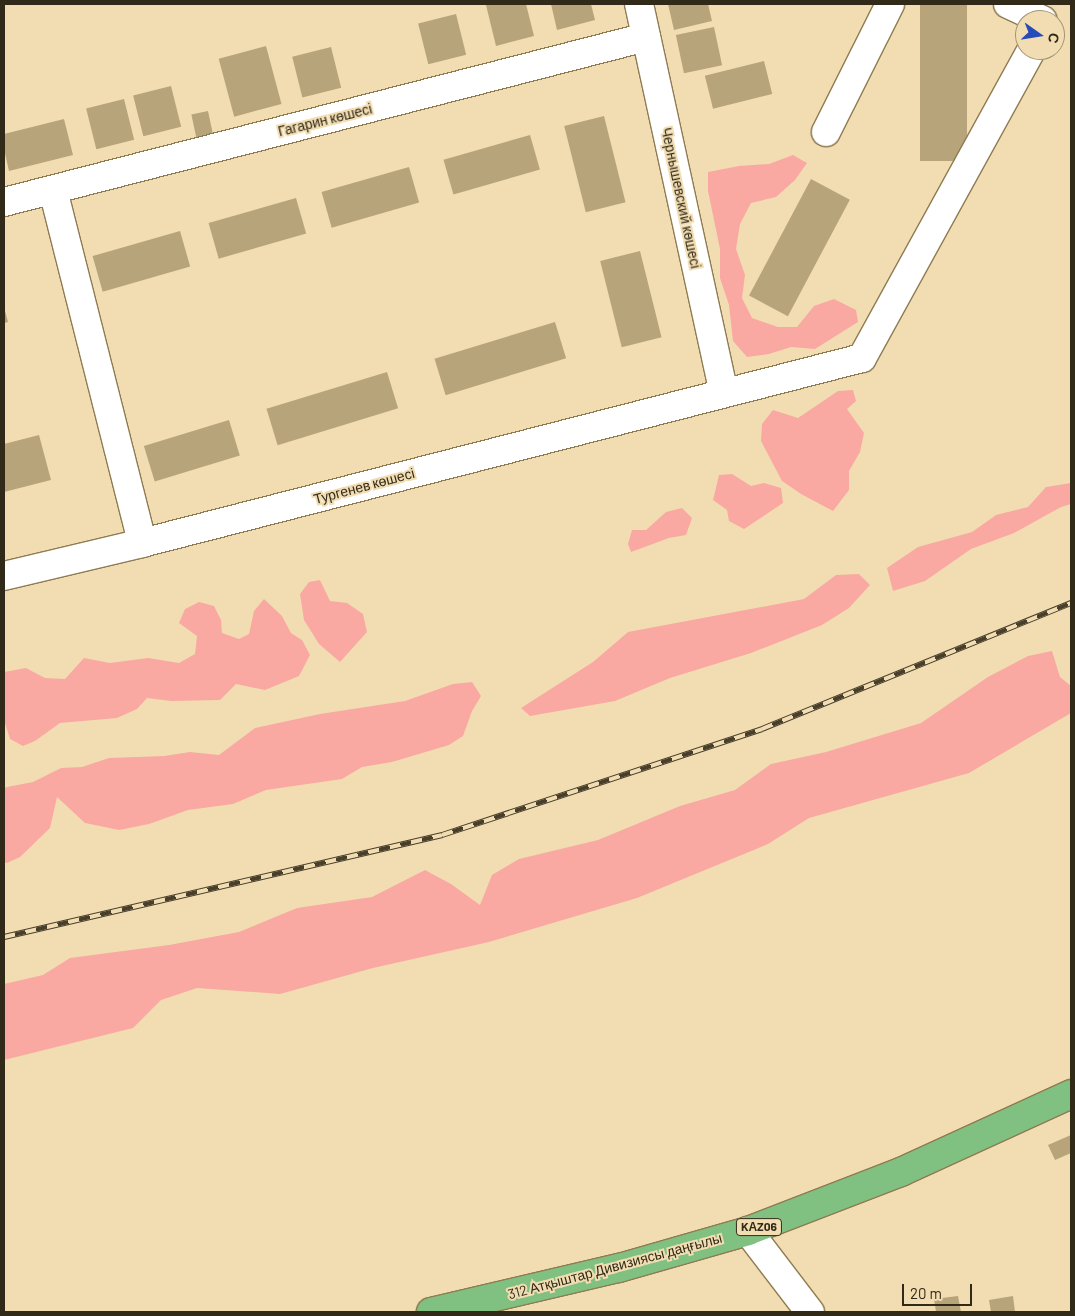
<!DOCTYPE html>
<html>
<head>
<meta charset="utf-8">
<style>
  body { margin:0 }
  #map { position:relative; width:1075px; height:1316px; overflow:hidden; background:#f2ddb2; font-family:Barlow,sans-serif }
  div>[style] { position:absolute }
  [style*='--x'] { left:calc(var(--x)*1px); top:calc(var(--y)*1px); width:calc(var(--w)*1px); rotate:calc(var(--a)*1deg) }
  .green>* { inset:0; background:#f9a9a2 }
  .building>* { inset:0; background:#b8a47a; transform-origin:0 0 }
  .roads { filter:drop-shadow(1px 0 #8e7b52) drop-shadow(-1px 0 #8e7b52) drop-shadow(0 1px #8e7b52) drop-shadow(0 -1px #8e7b52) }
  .minor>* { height:28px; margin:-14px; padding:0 14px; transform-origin:14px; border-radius:14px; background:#fff }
  .highway>* { height:28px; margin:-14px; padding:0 14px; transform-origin:14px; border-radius:14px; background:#80c182 }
  .rail>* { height:5.5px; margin-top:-2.75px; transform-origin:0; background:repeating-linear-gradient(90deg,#f2ddb2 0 11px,#483f2b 0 22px); box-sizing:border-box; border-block:1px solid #483f2b }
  span { translate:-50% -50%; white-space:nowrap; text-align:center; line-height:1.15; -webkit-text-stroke:4px #f2ddb2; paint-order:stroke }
  .shield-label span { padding:1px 4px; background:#f2ddb2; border:1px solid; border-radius:4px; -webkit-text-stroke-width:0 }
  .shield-label { font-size:12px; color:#322a19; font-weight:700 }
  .street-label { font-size:14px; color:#322a19 }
  .frame { position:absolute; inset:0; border:5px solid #322a19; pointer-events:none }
  .north { position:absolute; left:1015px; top:10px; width:50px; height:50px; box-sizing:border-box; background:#f2ddb2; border:1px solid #a59575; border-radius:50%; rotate:103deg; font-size:14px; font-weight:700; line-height:20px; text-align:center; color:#322a19 }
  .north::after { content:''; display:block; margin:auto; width:18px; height:22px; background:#254cba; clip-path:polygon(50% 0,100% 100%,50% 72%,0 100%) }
  .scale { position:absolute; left:902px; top:1284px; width:70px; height:22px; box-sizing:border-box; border:2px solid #322a19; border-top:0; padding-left:6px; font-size:15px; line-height:18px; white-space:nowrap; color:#322a19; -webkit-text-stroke:4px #f2ddb2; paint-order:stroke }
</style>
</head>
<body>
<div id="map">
  <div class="green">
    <i style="clip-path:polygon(793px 155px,807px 163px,795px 180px,776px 197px,751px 203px,740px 224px,736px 249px,745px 275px,742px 298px,752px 318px,778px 327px,797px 327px,814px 306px,834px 299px,856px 310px,858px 322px,815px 349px,791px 347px,769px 354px,747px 357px,733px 341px,729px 305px,720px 278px,720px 249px,708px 191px,708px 172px,739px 166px,769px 164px)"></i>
    <i style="clip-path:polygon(853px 390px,856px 401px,847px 409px,864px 433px,860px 452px,849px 471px,849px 490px,833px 511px,801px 494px,782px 481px,761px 441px,762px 424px,773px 410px,798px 418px,838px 391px)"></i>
    <i style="clip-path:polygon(732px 474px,751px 486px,764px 483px,781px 488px,783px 503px,744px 529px,729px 521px,727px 510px,713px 500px,719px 475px)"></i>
    <i style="clip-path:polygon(1071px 483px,1071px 504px,1061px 507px,1014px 533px,971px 549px,925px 581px,893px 591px,887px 568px,918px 547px,972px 532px,996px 515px,1028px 507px,1046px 487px)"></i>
    <i style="clip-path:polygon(682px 508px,692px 518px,686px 535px,669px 538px,631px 552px,628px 544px,632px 530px,646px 530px,666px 512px)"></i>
    <i style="clip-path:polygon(859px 574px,870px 585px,849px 608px,822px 625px,751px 653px,670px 678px,615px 701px,530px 716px,521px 708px,593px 662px,628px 632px,804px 599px,836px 575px)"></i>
    <i style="clip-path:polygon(320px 580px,330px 601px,347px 603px,363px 614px,367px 632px,340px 662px,319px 644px,304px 620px,300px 594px,309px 582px)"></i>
    <i style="clip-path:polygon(264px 599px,282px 616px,291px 633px,302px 640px,310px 655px,299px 676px,265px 690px,236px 684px,220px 700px,171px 701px,147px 698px,137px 709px,117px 718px,60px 723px,35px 741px,23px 746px,10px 739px,4px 720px,4px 672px,26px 668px,45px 678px,65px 679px,84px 658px,110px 663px,148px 658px,179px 663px,195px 654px,197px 636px,179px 623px,185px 609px,199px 602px,214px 606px,221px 620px,222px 633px,239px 639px,249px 634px,254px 611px)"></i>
    <i style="clip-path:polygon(1052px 651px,1060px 677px,1071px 686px,1071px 713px,969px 773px,809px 818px,768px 844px,637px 898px,489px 942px,373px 968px,280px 994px,197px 988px,161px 1000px,133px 1028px,4px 1060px,4px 984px,43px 975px,70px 958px,169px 945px,239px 932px,297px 908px,372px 897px,425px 870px,451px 884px,480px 905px,492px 875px,519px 859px,598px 840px,680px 806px,735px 790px,771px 764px,826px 752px,921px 723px,988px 677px,1028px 656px)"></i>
    <i style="clip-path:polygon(472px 682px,481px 696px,472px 711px,463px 736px,449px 745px,392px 762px,362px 767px,342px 779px,266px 790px,233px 804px,188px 810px,149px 824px,119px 830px,85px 823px,57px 797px,50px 828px,20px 857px,7px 863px,4px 862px,4px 788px,7px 787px,33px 782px,61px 768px,82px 767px,109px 758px,164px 756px,190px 752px,219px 755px,255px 728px,320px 714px,405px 701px,453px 684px)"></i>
  </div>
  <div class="building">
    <i style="clip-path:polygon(526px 4px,534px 36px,496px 46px,486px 5px)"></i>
    <i style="clip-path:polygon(551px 4px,591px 4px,595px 20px,557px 30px)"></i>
    <i style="clip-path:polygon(668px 4px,708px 4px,712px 21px,674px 30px)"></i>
    <i style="left:920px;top:4px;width:47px;height:157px"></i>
    <i style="left:456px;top:14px;width:42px;height:39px;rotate:76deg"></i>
    <i style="left:714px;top:27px;width:39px;height:39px;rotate:78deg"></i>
    <i style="left:266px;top:46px;width:60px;height:49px;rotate:75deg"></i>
    <i style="left:331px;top:47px;width:42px;height:40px;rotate:76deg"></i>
    <i style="left:764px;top:61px;width:34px;height:61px;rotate:76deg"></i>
    <i style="left:171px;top:86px;width:42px;height:39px;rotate:76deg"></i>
    <i style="left:124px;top:99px;width:42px;height:39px;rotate:76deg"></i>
    <i style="left:208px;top:111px;width:24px;height:17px;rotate:78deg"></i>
    <i style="left:604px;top:116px;width:89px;height:41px;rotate:76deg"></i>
    <i style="clip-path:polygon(64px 119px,73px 155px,9px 171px,4px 149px,4px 134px)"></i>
    <i style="left:530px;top:135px;width:36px;height:90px;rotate:74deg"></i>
    <i style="left:409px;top:167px;width:37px;height:91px;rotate:74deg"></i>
    <i style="left:811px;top:179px;width:44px;height:132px;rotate:28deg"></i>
    <i style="left:296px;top:198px;width:37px;height:91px;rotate:74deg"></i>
    <i style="left:180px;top:231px;width:37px;height:91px;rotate:74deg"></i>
    <i style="left:640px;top:251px;width:89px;height:41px;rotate:76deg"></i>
    <i style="clip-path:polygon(4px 307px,8px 322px,4px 323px)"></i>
    <i style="left:555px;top:322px;width:38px;height:126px;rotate:73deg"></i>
    <i style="left:387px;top:372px;width:38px;height:126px;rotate:73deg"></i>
    <i style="left:229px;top:420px;width:37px;height:89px;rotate:73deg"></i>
    <i style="clip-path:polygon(39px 435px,51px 480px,4px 492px,4px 444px)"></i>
    <i style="clip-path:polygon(1071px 1135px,1071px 1153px,1055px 1160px,1048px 1145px)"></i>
    <i style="clip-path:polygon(958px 1296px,961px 1312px,936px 1312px,934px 1299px)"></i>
    <i style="clip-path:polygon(1013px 1296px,1015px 1312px,991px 1312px,989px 1300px)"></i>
  </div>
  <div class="roads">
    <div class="minor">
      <i style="--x:639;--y:4;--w:398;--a:77.7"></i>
      <i style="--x:1008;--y:4;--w:38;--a:25"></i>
      <i style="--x:826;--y:132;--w:143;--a:-63.4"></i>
      <i style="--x:53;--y:190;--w:364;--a:75.8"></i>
      <i style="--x:4;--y:202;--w:663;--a:-14.41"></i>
      <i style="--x:4;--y:576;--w:142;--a:-13.4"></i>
      <i style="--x:142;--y:543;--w:743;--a:-14.41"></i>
      <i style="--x:862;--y:358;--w:351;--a:-61.2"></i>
      <i style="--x:748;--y:1231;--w:102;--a:52.6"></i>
    </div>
    <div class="highway">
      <i style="--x:431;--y:1312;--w:193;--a:-13.2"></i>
      <i style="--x:619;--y:1268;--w:134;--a:-16"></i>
      <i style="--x:748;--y:1231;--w:164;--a:-21.1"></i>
      <i style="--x:901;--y:1172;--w:187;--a:-24.6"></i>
    </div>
  </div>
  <div class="rail">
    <i style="--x:4;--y:937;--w:450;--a:-13.1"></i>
    <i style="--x:442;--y:835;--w:337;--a:-18.3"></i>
    <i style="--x:762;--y:729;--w:334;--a:-22.2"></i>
  </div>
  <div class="shield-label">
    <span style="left:759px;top:1227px">KАZ06</span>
  </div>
  <div class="street-label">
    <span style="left:325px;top:120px;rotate:-14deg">Гагарин көшесі</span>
    <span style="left:681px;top:198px;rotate:78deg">Чернышевский көшесі</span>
    <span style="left:364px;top:486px;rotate:-15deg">Тургенев көшесі</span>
    <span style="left:615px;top:1266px;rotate:-15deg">312 Атқыштар Дивизиясы даңғылы</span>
  </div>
  <div class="frame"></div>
  <div class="north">С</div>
  <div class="scale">20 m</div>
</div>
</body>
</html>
